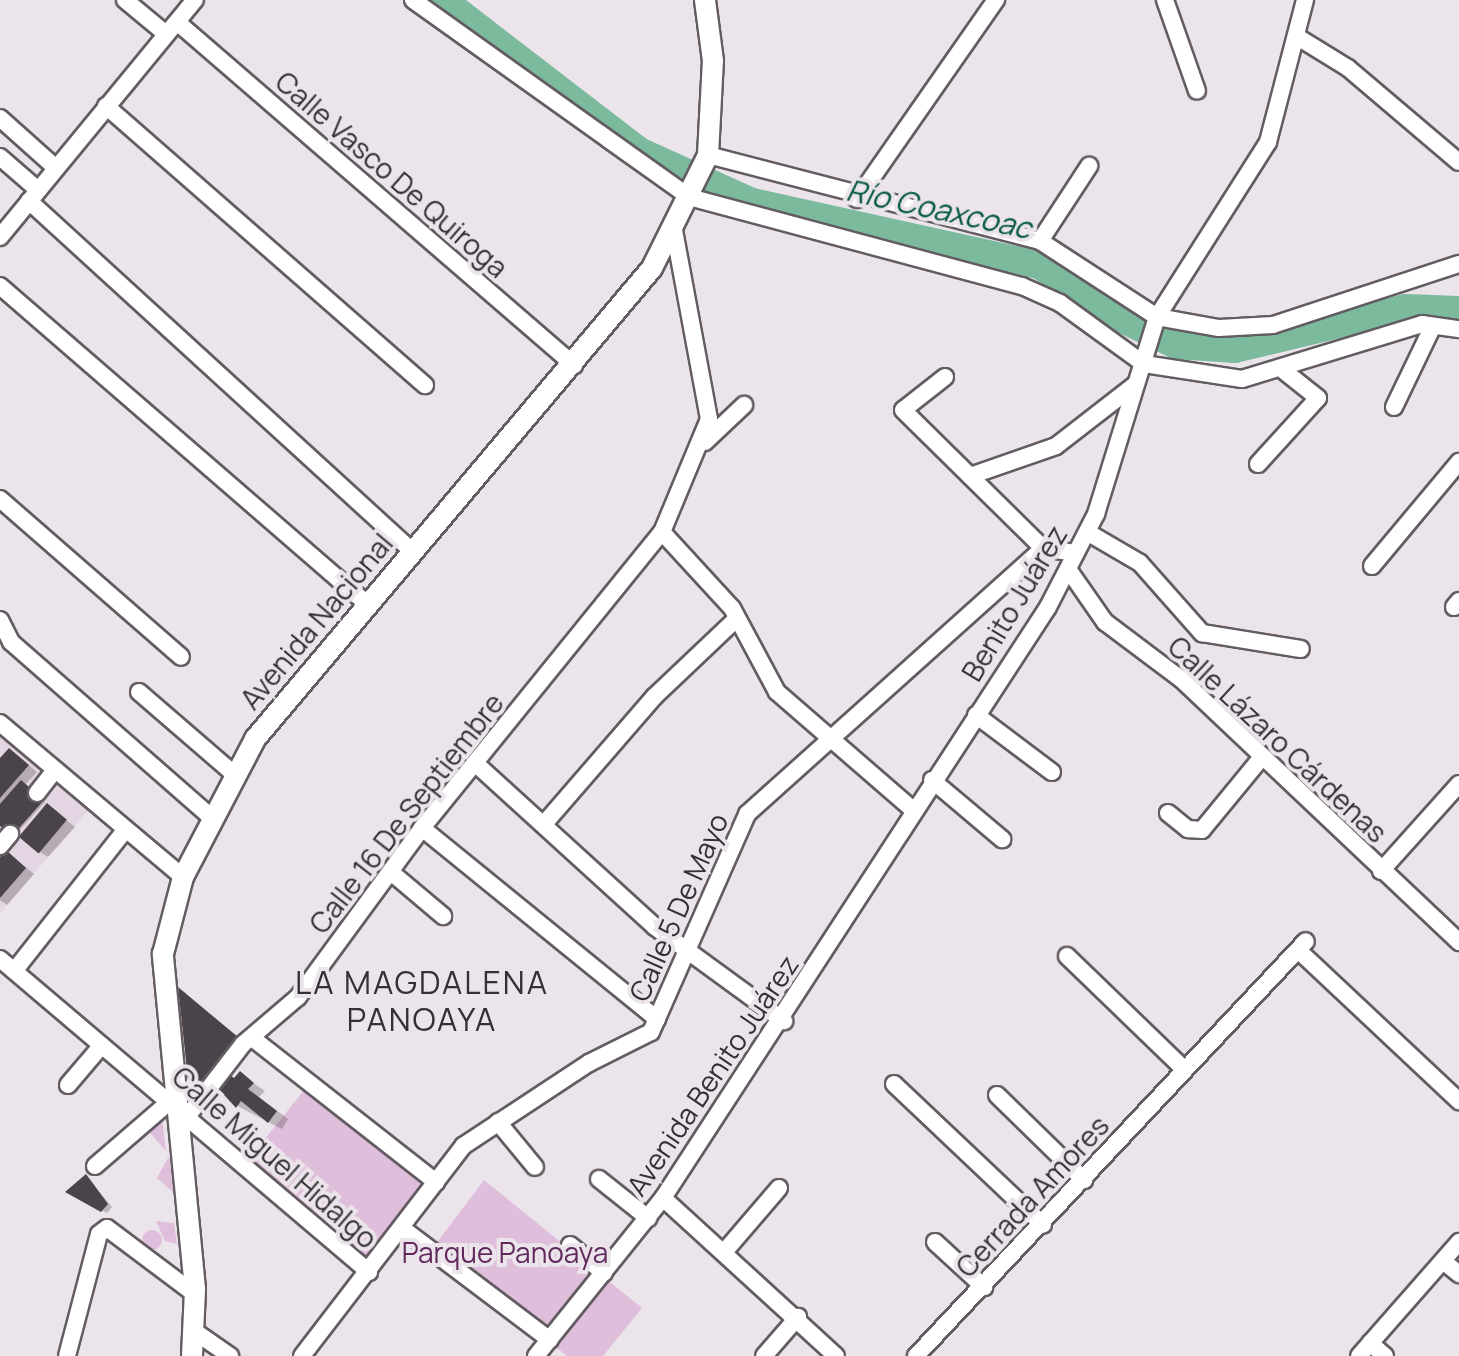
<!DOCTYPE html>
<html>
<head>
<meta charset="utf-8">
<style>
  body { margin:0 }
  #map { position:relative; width:1459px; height:1356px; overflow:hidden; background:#ece4eb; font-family:Manrope,sans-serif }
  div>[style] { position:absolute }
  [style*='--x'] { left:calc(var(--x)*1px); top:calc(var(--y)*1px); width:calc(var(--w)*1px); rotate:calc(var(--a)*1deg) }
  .built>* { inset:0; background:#e4d5e2 }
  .green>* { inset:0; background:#debeda; transform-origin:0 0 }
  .round { border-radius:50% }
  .shadow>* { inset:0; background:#0003 }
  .river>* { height:28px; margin:-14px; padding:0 14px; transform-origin:14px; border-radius:14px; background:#7bba9d }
  .building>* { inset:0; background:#4a4349; transform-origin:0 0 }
  .roads { filter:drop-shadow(2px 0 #635c62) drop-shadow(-2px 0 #635c62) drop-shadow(0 2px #635c62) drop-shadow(0 -2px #635c62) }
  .minor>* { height:16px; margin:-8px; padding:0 8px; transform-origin:8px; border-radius:8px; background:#fff }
  .major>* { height:20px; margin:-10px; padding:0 10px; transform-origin:10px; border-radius:10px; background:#fff }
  span { translate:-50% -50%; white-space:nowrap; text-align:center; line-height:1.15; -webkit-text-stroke:8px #ece4eb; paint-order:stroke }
  .street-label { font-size:28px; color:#343033 }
  .park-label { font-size:28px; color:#612a5d }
  .water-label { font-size:30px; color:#03583d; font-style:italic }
  .quarter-label { font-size:32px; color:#343033; letter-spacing:2px }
</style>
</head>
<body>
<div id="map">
  <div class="built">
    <i style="clip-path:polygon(0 723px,94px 804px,0 913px)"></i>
  </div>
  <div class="green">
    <i style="left:310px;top:1083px;width:159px;height:102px;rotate:39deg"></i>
    <i style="clip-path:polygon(161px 1109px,166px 1151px,143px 1125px)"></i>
    <i style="clip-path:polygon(169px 1156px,172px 1175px,174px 1193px,157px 1178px)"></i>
    <i style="clip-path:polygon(484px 1180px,642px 1308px,603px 1356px,567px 1356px,432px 1249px)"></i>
    <i style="clip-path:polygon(156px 1221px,174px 1223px,177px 1244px,165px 1241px)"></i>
    <i class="round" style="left:142px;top:1230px;width:20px;height:20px"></i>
  </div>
  <div class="shadow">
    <i style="clip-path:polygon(10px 750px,37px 772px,25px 785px,45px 802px,15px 835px,0 823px,0 761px)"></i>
    <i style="clip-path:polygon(48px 806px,75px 827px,48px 857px,40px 852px)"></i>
    <i style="clip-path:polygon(7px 852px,34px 874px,7px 905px,0 900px)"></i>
    <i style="clip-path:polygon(181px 991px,250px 1046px,226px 1075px,235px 1080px,240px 1074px,265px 1091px,259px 1097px,288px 1119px,282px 1129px,237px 1106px,218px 1085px,203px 1103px,192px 1096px)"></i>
    <i style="clip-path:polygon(86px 1176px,112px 1207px,107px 1213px,68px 1192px)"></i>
  </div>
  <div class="river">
    <i style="--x:443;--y:0;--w:247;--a:37.6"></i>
    <i style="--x:639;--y:151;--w:124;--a:24.3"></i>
    <i style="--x:752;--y:202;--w:294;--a:12.4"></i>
    <i style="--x:1039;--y:265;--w:92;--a:33.5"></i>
    <i style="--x:1116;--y:316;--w:67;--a:25.8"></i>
    <i style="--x:1176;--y:345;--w:59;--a:3.9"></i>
    <i style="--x:1235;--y:349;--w:176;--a:-13.5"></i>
    <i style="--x:1406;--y:308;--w:53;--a:2.2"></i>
  </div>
  <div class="building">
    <i style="clip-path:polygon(9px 748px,29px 765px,0 798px,0 758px)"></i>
    <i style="clip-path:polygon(21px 780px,44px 800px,12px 836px,0 826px,0 804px)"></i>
    <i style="left:47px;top:803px;width:26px;height:44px;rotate:40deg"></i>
    <i style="clip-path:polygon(6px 850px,26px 868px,0 898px,0 857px)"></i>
    <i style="clip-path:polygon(178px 987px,239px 1038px,190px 1098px)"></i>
    <i style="clip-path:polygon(240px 1071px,254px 1083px,248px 1089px,277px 1111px,268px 1123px,241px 1101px,236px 1108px,216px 1086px,226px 1072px,234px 1078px)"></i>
    <i style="clip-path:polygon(86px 1174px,108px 1204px,101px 1212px,65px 1192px)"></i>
  </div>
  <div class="roads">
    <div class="minor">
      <i style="--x:125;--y:0;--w:53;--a:39.7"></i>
      <i style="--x:413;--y:0;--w:339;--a:35.5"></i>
      <i style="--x:689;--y:197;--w:345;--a:15"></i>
      <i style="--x:1022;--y:286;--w:42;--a:24.1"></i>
      <i style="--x:1060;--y:303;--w:104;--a:36"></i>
      <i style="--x:1144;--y:364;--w:99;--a:8.7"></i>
      <i style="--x:1242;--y:379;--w:188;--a:-17"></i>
      <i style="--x:1422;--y:324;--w:37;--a:8"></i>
      <i style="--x:1165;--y:0;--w:96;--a:70.6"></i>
      <i style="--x:177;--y:22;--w:525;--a:40.83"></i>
      <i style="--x:1296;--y:36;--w:61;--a:31.6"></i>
      <i style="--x:1348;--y:68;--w:145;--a:40.3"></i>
      <i style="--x:106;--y:106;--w:424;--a:41.2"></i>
      <i style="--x:0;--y:118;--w:75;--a:41.8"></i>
      <i style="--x:708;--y:155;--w:343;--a:14.5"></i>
      <i style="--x:1040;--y:241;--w:140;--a:33"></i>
      <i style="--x:1157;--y:317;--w:63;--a:10.1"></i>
      <i style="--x:1219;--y:328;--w:54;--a:-3.2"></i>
      <i style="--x:1273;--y:325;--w:196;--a:-18.2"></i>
      <i style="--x:0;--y:157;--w:50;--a:41"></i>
      <i style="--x:857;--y:199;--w:243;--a:-55.1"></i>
      <i style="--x:29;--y:201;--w:519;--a:42.42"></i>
      <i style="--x:0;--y:237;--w:307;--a:-50.6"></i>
      <i style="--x:1040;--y:241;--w:90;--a:-56.8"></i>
      <i style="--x:0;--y:286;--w:484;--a:40.9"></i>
      <i style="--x:945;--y:377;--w:53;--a:141.8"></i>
      <i style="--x:903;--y:410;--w:197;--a:44.6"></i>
      <i style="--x:1394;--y:407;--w:90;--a:-64.3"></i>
      <i style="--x:705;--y:442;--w:54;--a:-43.5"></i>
      <i style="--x:1258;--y:464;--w:89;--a:-47.7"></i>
      <i style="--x:1318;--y:398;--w:43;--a:-141.5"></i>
      <i style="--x:970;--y:476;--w:91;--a:-19.2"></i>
      <i style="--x:1056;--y:446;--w:101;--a:-37.8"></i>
      <i style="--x:0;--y:499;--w:240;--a:41.1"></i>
      <i style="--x:662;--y:532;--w:103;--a:47.4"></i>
      <i style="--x:732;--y:608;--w:95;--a:61.8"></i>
      <i style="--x:777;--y:692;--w:179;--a:40.9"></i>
      <i style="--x:1087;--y:532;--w:61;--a:30.3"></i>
      <i style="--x:1140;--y:563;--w:94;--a:48.5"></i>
      <i style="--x:1202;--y:633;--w:100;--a:9.2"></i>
      <i style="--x:1372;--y:566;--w:136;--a:-50.1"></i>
      <i style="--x:1068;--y:569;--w:65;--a:55.1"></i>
      <i style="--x:1105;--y:622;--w:95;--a:36.9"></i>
      <i style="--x:1181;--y:679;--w:383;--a:43.4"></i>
      <i style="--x:1454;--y:607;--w:8;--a:-50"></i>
      <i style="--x:0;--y:620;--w:25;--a:63"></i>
      <i style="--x:11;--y:642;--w:267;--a:41.2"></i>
      <i style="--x:139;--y:692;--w:127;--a:40.8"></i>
      <i style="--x:976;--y:715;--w:95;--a:36.9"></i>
      <i style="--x:0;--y:723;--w:239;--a:40.1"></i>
      <i style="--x:475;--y:763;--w:244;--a:42.3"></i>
      <i style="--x:655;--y:927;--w:160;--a:36.1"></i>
      <i style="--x:932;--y:780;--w:92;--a:40.1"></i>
      <i style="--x:37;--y:793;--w:29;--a:-52"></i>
      <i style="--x:1168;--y:813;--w:26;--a:39"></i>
      <i style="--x:1188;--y:829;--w:14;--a:4"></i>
      <i style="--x:1202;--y:830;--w:94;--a:-50.6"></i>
      <i style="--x:544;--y:824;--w:169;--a:-49.1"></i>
      <i style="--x:655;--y:696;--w:109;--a:-43.5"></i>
      <i style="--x:422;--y:828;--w:303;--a:39.1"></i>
      <i style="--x:0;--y:846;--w:16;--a:-50"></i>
      <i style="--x:1381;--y:871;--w:117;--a:-48.1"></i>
      <i style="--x:392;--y:873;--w:67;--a:40.1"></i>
      <i style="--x:1298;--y:950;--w:221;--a:43.2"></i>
      <i style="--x:1067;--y:956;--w:161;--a:44"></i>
      <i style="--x:0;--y:959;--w:484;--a:40.3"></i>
      <i style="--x:15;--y:970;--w:178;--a:-51.8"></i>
      <i style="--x:256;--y:1041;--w:229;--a:38.1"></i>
      <i style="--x:894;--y:1084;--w:205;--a:43.4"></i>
      <i style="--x:68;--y:1085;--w:52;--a:-49.6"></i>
      <i style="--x:997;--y:1095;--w:122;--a:44.3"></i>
      <i style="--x:186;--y:1118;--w:93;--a:-52.4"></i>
      <i style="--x:243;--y:1044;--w:72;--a:-40.5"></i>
      <i style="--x:298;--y:997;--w:210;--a:-53.7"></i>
      <i style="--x:422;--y:828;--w:381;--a:-51"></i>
      <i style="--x:662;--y:532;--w:122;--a:-67.4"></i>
      <i style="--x:709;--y:419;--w:192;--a:-100.5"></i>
      <i style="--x:498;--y:1122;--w:58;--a:50.6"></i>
      <i style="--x:95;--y:1166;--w:96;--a:-40.8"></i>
      <i style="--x:599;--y:1179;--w:63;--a:38.5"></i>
      <i style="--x:663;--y:1198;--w:234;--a:42.4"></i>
      <i style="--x:403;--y:1229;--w:184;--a:37.1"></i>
      <i style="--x:935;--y:1242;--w:67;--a:42.6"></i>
      <i style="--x:570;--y:1245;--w:44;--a:39.5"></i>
      <i style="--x:725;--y:1251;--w:83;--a:-49.4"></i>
      <i style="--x:1443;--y:1261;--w:21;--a:39"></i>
      <i style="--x:194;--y:1331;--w:44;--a:34.8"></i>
      <i style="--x:1370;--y:1343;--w:20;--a:41"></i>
      <i style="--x:67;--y:1356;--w:126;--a:-75.3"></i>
      <i style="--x:99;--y:1234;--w:10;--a:-37"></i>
      <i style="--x:107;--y:1228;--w:110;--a:36.9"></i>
      <i style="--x:302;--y:1356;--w:265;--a:-52.5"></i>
      <i style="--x:463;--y:1146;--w:151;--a:-33.4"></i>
      <i style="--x:589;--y:1063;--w:69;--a:-26.6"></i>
      <i style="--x:651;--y:1032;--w:238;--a:-66.2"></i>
      <i style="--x:747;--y:814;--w:398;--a:-41.9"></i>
      <i style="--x:1043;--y:548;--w:33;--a:9"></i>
      <i style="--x:536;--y:1356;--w:203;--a:-51.2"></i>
      <i style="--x:663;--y:1198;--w:705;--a:-56.92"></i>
      <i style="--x:1048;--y:607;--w:105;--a:-62.7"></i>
      <i style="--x:1096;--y:514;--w:206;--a:-72.8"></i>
      <i style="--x:1157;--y:317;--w:207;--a:-57.6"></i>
      <i style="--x:1268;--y:142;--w:147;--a:-75.4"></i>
      <i style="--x:764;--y:1356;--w:52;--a:-48.9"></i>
      <i style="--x:916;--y:1356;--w:569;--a:-46.78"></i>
      <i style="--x:1359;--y:1356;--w:152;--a:-48.7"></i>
    </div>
    <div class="major">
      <i style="--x:192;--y:1356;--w:67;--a:-87.4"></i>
      <i style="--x:195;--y:1289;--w:337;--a:-95.5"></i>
      <i style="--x:163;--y:954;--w:80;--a:-75.4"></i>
      <i style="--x:183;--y:877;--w:156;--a:-62.4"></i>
      <i style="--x:255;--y:739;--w:616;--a:-49.87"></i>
      <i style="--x:652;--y:268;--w:126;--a:-63.6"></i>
      <i style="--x:708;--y:155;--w:94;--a:-87"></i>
      <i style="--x:713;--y:61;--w:62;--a:-97.5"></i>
    </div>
  </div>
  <div class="street-label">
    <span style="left:392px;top:174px;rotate:41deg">Calle Vasco De Quiroga</span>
    <span style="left:1014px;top:603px;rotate:-59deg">Benito Juárez</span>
    <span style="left:316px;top:621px;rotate:-50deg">Avenida Nacional</span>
    <span style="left:1278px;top:739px;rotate:43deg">Calle Lázaro Cárdenas</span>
    <span style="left:406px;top:813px;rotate:-52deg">Calle 16 De Septiembre</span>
    <span style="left:678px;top:907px;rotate:-66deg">Calle 5 De Mayo</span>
    <span style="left:712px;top:1075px;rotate:-56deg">Avenida Benito Juárez</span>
    <span style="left:275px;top:1157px;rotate:41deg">Calle Miguel Hidalgo</span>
    <span style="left:1032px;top:1196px;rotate:-47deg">Cerrada Amores</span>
  </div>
  <div class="park-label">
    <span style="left:505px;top:1252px">Parque Panoaya</span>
  </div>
  <div class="water-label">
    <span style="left:939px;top:209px;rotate:12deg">Río Coaxcoac</span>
  </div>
  <div class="quarter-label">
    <span style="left:422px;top:1001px">LA MAGDALENA<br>PANOAYA</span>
  </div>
</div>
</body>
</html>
